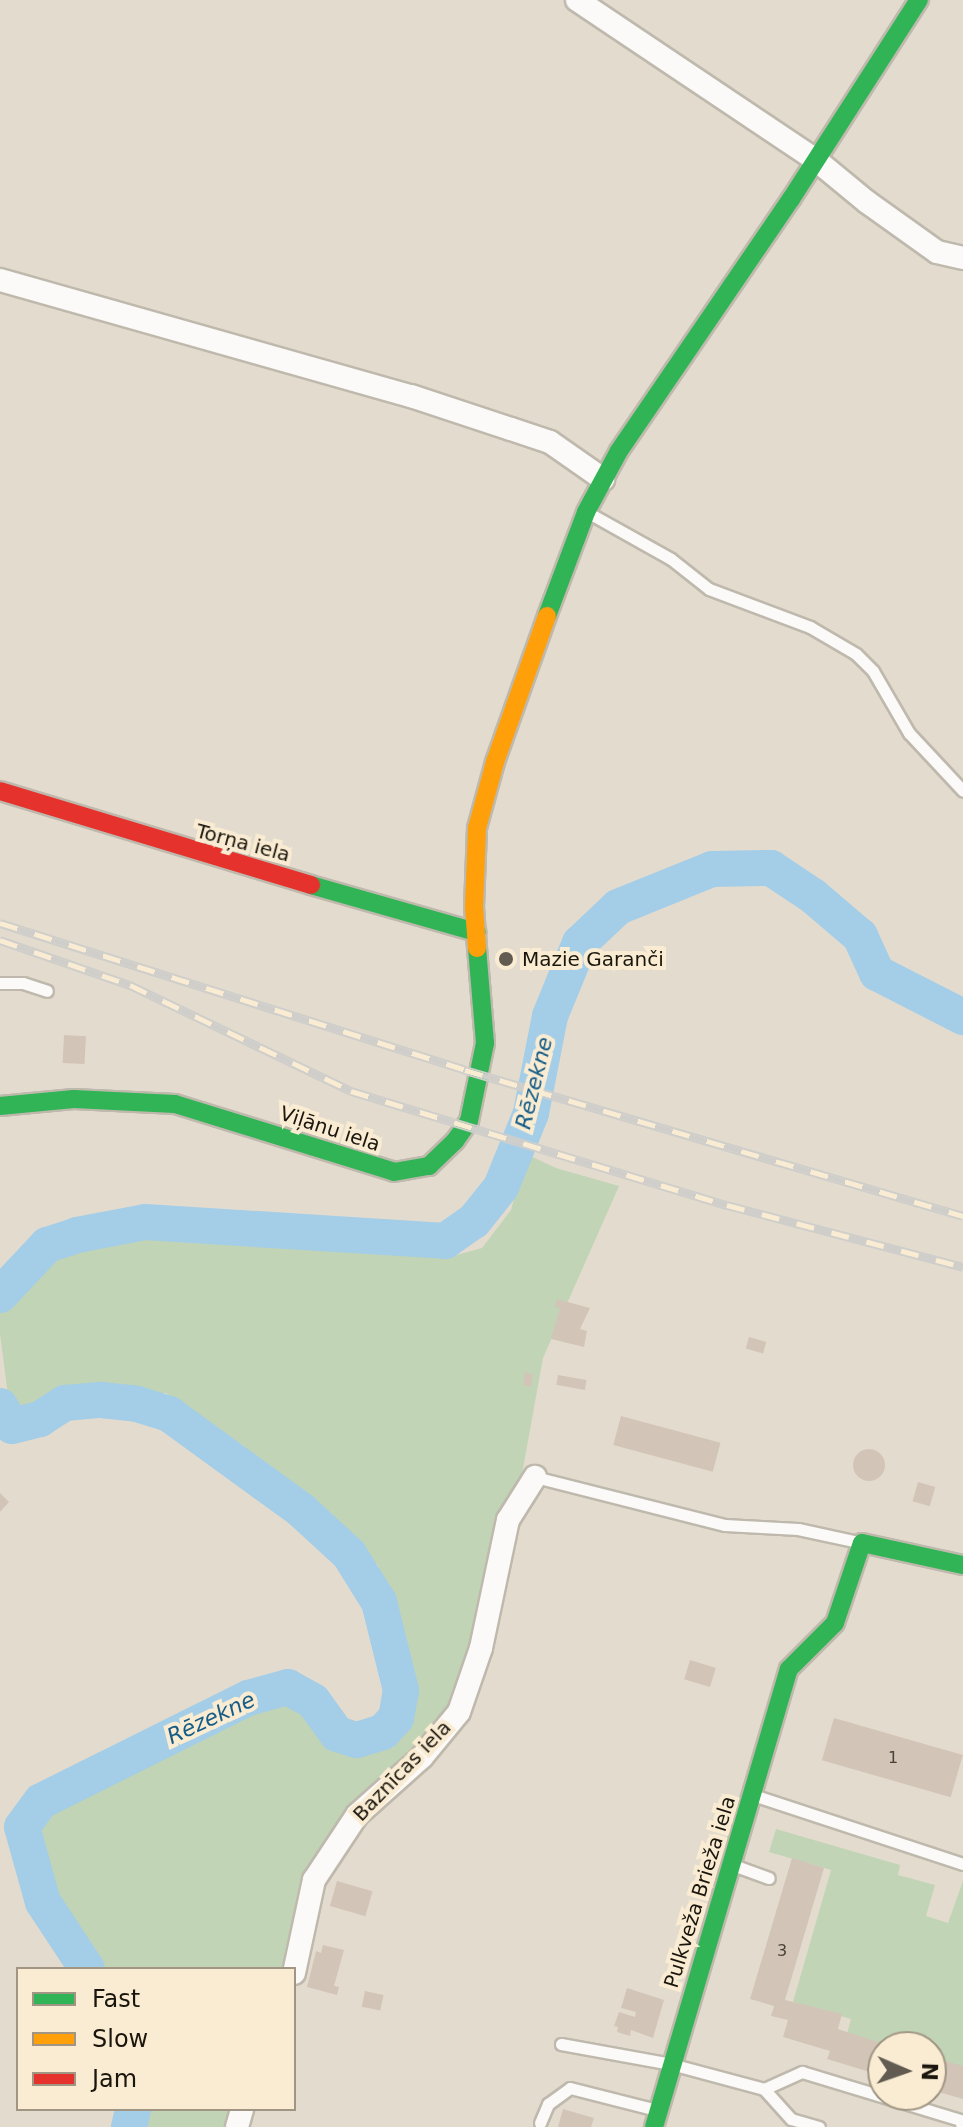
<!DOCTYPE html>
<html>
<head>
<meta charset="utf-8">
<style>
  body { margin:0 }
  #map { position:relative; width:963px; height:2127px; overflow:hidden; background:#e3dcce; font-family:"DejaVu Sans",sans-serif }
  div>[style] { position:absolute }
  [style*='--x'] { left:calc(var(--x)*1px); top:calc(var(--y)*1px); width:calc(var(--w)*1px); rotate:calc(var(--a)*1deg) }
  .green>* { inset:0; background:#c1d4b6; transform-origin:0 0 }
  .river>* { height:36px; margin:-18px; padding:0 18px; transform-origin:18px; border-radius:18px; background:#a4cde8 }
  .building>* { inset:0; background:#d3c4b8; transform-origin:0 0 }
  .round { border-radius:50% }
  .roads { filter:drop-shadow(2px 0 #bfb9ad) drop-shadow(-2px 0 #bfb9ad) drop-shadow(0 2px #bfb9ad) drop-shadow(0 -2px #bfb9ad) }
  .lane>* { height:11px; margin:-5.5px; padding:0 5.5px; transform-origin:5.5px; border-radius:5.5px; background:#fbfaf8 }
  .street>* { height:22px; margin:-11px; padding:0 11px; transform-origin:11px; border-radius:11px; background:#fbfaf8 }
  .fast>* { height:18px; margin:-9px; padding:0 9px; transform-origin:9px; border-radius:9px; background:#30b455 }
  .slow>* { height:18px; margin:-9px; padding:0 9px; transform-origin:9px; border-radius:9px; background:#ff9f0a }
  .jam>* { height:18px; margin:-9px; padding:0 9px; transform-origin:9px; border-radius:9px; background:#e5322d }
  .rail>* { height:9px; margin-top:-4.5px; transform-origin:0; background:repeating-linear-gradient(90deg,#f9ecd2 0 18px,#cfceca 0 36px); box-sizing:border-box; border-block:2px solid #cfceca }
  .dots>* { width:22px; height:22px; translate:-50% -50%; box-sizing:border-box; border:4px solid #f9ecd2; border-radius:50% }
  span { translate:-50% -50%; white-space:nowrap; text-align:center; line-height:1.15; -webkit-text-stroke:8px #f9ecd2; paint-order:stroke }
  .number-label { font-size:16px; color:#4a4238 }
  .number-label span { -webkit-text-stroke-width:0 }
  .street-label { font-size:20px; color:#1b160d }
  .poi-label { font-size:20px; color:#1b160d }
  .left { translate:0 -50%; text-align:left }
  .water-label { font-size:22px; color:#165c87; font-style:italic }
  .legend { position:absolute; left:16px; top:1967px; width:280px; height:144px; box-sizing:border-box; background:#f9ecd2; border:2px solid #a09683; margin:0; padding:10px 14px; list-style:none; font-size:24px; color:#1b160d }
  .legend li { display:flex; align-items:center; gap:16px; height:40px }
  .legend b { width:40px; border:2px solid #a09683 }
  .north { position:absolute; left:867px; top:2031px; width:80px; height:80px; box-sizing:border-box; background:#f9ecd2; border:2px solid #a09683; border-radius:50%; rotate:92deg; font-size:22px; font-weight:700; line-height:32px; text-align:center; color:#1b160d }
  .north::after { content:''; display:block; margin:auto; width:28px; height:36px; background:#615b51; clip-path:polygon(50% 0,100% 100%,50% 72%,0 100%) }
</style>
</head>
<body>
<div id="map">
  <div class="green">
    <i style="clip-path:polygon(526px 1154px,556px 1168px,619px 1186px,543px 1358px,516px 1507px,459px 1712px,314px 1880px,294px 1969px,88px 1969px,43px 1902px,22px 1827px,41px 1801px,248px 1698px,288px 1687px,332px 1745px,393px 1748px,414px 1699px,378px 1565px,244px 1446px,166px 1393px,60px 1392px,65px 1403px,12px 1426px,0 1334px,0 1297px,77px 1235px,145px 1222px,446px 1258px,482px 1248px,511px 1210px)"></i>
    <i style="clip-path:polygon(776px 1829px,900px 1865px,898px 1875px,935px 1885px,926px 1916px,948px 1923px,963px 1881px,963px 2068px,931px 2058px,931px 2047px,892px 2047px,847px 2034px,851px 2019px,793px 2002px,831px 1870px,769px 1852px)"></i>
    <i style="left:133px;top:2109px;width:114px;height:18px"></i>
  </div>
  <div class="river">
    <i style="--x:0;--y:1295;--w:69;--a:-46.8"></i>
    <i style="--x:47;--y:1245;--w:32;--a:-18"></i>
    <i style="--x:77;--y:1235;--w:69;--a:-10.8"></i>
    <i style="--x:145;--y:1222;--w:301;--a:3.6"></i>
    <i style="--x:445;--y:1241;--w:35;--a:-35"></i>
    <i style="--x:474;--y:1221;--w:43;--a:-51.5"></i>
    <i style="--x:501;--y:1187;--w:80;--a:-67.9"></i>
    <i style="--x:531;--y:1113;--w:99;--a:-78.9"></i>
    <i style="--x:550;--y:1016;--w:79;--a:-67.7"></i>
    <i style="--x:580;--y:943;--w:52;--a:-43.5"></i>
    <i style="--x:618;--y:907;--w:101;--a:-22"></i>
    <i style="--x:712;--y:869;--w:59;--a:-1"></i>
    <i style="--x:771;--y:868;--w:50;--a:33.7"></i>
    <i style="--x:813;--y:896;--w:62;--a:40.4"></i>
    <i style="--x:860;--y:936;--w:41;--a:65.3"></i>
    <i style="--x:877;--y:973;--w:97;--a:27.1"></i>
    <i style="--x:0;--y:1406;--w:23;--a:59"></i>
    <i style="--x:12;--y:1426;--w:29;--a:-14"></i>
    <i style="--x:40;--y:1419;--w:30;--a:-33"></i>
    <i style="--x:65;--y:1403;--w:36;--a:-5"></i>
    <i style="--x:101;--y:1400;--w:36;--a:6"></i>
    <i style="--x:137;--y:1404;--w:34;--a:17"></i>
    <i style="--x:169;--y:1414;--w:163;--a:36"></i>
    <i style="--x:301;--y:1510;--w:65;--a:42.5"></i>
    <i style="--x:349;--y:1554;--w:57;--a:58"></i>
    <i style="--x:379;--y:1602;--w:91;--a:76"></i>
    <i style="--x:401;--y:1690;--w:28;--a:100"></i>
    <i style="--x:396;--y:1718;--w:19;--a:133"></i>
    <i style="--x:383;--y:1732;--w:28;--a:163"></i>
    <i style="--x:356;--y:1740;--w:20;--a:-162"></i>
    <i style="--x:337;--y:1734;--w:41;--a:-126"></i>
    <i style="--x:313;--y:1701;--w:29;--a:-151"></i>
    <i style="--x:288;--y:1687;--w:41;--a:164.6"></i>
    <i style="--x:248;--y:1698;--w:231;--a:153.5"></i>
    <i style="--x:41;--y:1801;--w:32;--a:126"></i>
    <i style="--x:22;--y:1827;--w:78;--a:74.4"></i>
    <i style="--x:43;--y:1902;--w:80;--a:56.7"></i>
    <i style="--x:129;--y:2127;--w:18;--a:-77"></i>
  </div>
  <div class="building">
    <i style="left:64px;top:1035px;width:22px;height:28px;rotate:3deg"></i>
    <i style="clip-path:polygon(557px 1299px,590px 1308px,580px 1329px,587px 1331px,584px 1347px,551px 1339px,560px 1308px,555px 1307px)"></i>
    <i style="left:749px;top:1337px;width:18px;height:12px;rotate:16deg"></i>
    <i style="clip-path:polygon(525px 1372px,533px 1375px,531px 1387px,523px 1385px)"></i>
    <i style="left:558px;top:1375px;width:29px;height:10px;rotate:10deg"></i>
    <i style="left:621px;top:1416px;width:103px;height:30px;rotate:15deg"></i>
    <i class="round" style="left:853px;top:1449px;width:32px;height:32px"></i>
    <i style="left:918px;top:1482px;width:18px;height:20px;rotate:16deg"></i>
    <i style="clip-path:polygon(0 1493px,9px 1502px,0 1512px)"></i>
    <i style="left:690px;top:1660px;width:27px;height:20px;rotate:17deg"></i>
    <i style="left:834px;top:1718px;width:134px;height:44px;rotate:16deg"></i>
    <i style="clip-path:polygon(792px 1858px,824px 1868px,785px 2000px,842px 2014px,838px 2029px,890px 2046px,883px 2047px,883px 2076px,827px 2059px,830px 2051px,783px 2037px,788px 2020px,771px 2016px,774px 2006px,750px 1999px)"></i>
    <i style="left:337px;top:1881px;width:37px;height:26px;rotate:16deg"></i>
    <i style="clip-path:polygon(323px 1945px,344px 1950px,334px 1986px,339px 1987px,337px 1995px,307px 1987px,316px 1951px,321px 1953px)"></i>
    <i style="clip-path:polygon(627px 1988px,664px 2000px,653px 2038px,631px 2030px,630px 2036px,617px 2032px,618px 2027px,614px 2026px,619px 2012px,635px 2017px,636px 2012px,621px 2008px)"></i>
    <i style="left:365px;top:1991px;width:19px;height:16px;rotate:12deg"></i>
    <i style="clip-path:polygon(931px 2057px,963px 2066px,963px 2099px,931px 2090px)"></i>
    <i style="clip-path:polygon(563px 2109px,594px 2118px,591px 2127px,558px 2127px)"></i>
  </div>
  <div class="roads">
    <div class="lane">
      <i style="--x:587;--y:512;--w:96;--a:29.2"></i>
      <i style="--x:671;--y:559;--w:48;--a:38.3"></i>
      <i style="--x:709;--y:589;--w:108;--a:20.6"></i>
      <i style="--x:810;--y:627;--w:53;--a:30.4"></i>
      <i style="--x:856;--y:654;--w:24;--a:45"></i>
      <i style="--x:873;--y:671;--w:72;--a:59.9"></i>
      <i style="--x:909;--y:733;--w:79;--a:47"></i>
      <i style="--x:0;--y:983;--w:23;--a:0"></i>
      <i style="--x:23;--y:983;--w:25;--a:18"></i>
      <i style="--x:535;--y:1477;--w:196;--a:14.2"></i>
      <i style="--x:725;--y:1525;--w:73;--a:3.1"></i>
      <i style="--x:798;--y:1529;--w:61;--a:12.2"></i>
      <i style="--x:753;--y:1795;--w:221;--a:18.2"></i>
      <i style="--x:733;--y:1865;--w:38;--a:20"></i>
      <i style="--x:561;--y:2044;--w:112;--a:10.3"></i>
      <i style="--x:671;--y:2064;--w:96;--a:15"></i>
      <i style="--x:764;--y:2089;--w:40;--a:48"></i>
      <i style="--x:791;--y:2119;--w:29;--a:16"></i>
      <i style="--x:764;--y:2089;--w:42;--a:-24.1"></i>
      <i style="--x:802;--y:2072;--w:168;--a:16.9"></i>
      <i style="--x:963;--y:2121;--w:6;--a:108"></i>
      <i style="--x:540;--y:2123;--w:21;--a:-67"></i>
      <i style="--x:548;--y:2104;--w:27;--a:-36"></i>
      <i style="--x:570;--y:2088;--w:90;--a:14.2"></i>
    </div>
    <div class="street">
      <i style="--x:577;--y:0;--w:288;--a:33.8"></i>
      <i style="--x:816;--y:160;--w:66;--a:39.5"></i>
      <i style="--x:867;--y:202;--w:86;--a:35.5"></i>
      <i style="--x:937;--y:252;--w:27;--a:13"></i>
      <i style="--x:0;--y:280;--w:427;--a:15.8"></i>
      <i style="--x:411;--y:396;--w:105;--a:18.3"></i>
      <i style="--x:511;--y:429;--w:41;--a:18.4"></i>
      <i style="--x:550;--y:442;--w:65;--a:34.9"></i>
      <i style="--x:294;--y:1973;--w:95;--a:-77.9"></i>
      <i style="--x:314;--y:1880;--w:78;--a:-56.5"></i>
      <i style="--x:357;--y:1815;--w:87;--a:-41.7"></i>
      <i style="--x:422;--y:1757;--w:58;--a:-50.6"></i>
      <i style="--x:459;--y:1712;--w:68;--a:-71"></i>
      <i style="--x:481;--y:1648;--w:131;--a:-78.1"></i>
      <i style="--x:508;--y:1520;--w:51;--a:-57.9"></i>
      <i style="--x:237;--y:2127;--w:19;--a:-74"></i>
    </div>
    <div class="fast">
      <i style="--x:547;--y:616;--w:111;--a:-69.4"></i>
      <i style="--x:586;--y:512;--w:69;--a:-61.6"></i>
      <i style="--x:619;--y:451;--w:305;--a:-55.7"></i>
      <i style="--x:791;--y:199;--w:237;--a:-57.3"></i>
      <i style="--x:311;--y:885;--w:172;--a:15.9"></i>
      <i style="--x:0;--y:1106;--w:74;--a:-5.4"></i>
      <i style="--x:74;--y:1099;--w:101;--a:2.8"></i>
      <i style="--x:175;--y:1104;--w:229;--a:17.2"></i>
      <i style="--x:394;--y:1172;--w:36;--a:-10"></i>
      <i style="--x:429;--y:1166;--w:36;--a:-44"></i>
      <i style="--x:455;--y:1141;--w:24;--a:-55"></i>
      <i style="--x:469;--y:1121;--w:80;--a:-78.4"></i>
      <i style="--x:485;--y:1043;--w:95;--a:-94.8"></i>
      <i style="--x:654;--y:2127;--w:477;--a:-73.6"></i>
      <i style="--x:789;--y:1669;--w:65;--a:-45"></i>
      <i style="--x:835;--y:1623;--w:84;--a:-71.4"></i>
      <i style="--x:862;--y:1543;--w:103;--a:12.3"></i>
    </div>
    <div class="slow">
      <i style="--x:477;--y:948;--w:41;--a:-94.2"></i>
      <i style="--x:474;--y:907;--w:79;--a:-87.8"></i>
      <i style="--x:477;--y:828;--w:68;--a:-74.7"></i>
      <i style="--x:495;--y:762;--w:155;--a:-70.4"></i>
    </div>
    <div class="jam">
      <i style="--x:0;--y:791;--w:325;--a:16.8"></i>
    </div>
  </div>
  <div class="rail">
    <i style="--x:0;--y:923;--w:488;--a:17.5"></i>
    <i style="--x:465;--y:1070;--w:519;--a:16.34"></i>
    <i style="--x:0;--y:940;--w:138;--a:19.1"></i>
    <i style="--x:130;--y:985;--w:245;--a:25.6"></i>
    <i style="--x:351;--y:1091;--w:393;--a:16.9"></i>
    <i style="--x:727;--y:1205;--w:244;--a:14.7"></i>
  </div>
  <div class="dots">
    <i style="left:506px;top:959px;background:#615b51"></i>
  </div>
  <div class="number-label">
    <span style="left:893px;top:1758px">1</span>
    <span style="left:782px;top:1951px">3</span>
  </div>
  <div class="street-label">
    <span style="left:243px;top:843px;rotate:15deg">Torņa iela</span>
    <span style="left:330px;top:1129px;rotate:18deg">Viļānu iela</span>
    <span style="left:402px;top:1771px;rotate:-46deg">Baznīcas iela</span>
    <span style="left:700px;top:1892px;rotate:-73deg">Pulkveža Brieža iela</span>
  </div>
  <div class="poi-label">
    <span class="left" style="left:522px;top:959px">Mazie Garanči</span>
  </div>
  <div class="water-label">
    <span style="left:534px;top:1083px;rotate:-76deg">Rēzekne</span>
    <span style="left:211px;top:1718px;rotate:-25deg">Rēzekne</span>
  </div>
  <ul class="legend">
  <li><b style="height:10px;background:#30b455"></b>Fast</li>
  <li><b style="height:10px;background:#ff9f0a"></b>Slow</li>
  <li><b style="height:10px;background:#e5322d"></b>Jam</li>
  </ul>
  <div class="north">N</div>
</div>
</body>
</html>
